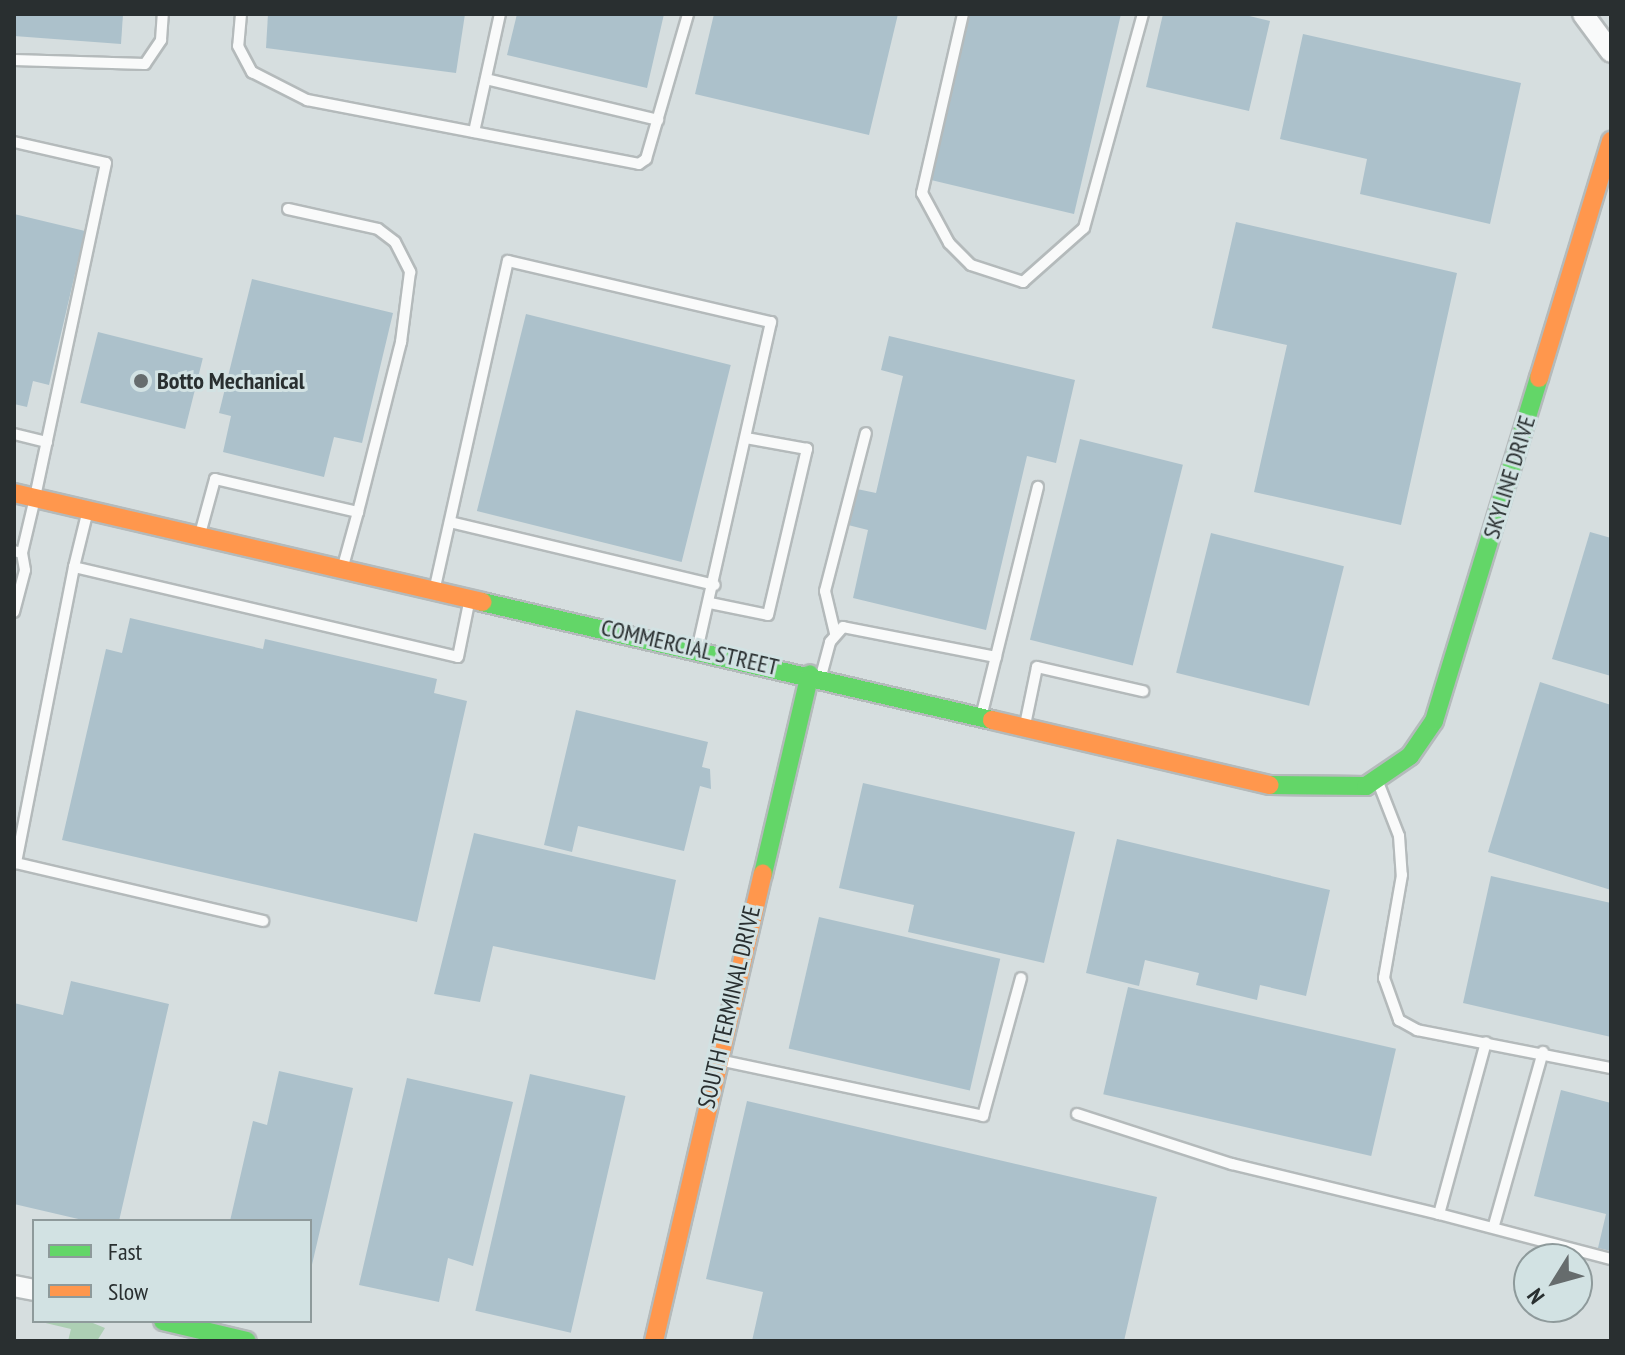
<!DOCTYPE html>
<html>
<head>
<meta charset="utf-8">
<style>
  body { margin:0 }
  #map { position:relative; width:1625px; height:1355px; overflow:hidden; background:#d6dedf; font-family:"PT Sans Narrow",sans-serif }
  div>[style] { position:absolute }
  [style*='--x'] { left:calc(var(--x)*1px); top:calc(var(--y)*1px); width:calc(var(--w)*1px); rotate:calc(var(--a)*1deg) }
  .green>* { inset:0; background:#adcfb4 }
  .building>* { inset:0; background:#acc1cb; transform-origin:0 0 }
  .roads { filter:drop-shadow(2px 0 #b4babb) drop-shadow(-2px 0 #b4babb) drop-shadow(0 2px #b4babb) drop-shadow(0 -2px #b4babb) }
  .lane>* { height:10px; margin:-5px; padding:0 5px; transform-origin:5px; border-radius:5px; background:#f9fafa }
  .street>* { height:20px; margin:-10px; padding:0 10px; transform-origin:10px; border-radius:10px; background:#f9fafa }
  .fast>* { height:18px; margin:-9px; padding:0 9px; transform-origin:9px; border-radius:9px; background:#63d668 }
  .slow>* { height:18px; margin:-9px; padding:0 9px; transform-origin:9px; border-radius:9px; background:#ff974d }
  .dots>* { width:22px; height:22px; translate:-50% -50%; box-sizing:border-box; border:4px solid #d2e2e3; border-radius:50% }
  span { translate:-50% -50%; white-space:nowrap; text-align:center; line-height:1.15; -webkit-text-stroke:6px #d2e2e3; paint-order:stroke }
  .poi-label { font-size:24px; color:#292f30; font-weight:700 }
  .left { translate:0 -50%; text-align:left }
  .street-label { font-size:24px; color:#292f30 }
  .frame { position:absolute; inset:0; border:16px solid #292f30; pointer-events:none }
  .legend { position:absolute; left:32px; top:1219px; width:280px; height:104px; box-sizing:border-box; background:#d2e2e3; border:2px solid #8e9a9b; margin:0; padding:10px 14px; list-style:none; font-size:24px; color:#292f30 }
  .legend li { display:flex; align-items:center; gap:16px; height:40px }
  .legend b { width:40px; border:2px solid #8e9a9b }
  .north { position:absolute; left:1513px; top:1243px; width:80px; height:80px; box-sizing:border-box; background:#d2e2e3; border:2px solid #8e9a9b; border-radius:50%; rotate:233deg; font-size:22px; font-weight:700; line-height:32px; text-align:center; color:#292f30 }
  .north::after { content:''; display:block; margin:auto; width:28px; height:36px; background:#666c6d; clip-path:polygon(50% 0,100% 100%,50% 72%,0 100%) }
</style>
</head>
<body>
<div id="map">
  <div class="green">
    <i style="clip-path:polygon(37px 1321px,88px 1321px,105px 1328px,97px 1341px,68px 1341px,71px 1329px)"></i>
  </div>
  <div class="building">
    <i style="clip-path:polygon(14px 14px,123px 14px,121px 44px,14px 36px)"></i>
    <i style="clip-path:polygon(268px 14px,465px 14px,456px 73px,266px 48px)"></i>
    <i style="clip-path:polygon(517px 14px,664px 14px,647px 88px,507px 55px)"></i>
    <i style="clip-path:polygon(714px 14px,898px 14px,869px 135px,695px 94px)"></i>
    <i style="clip-path:polygon(969px 14px,1121px 14px,1074px 214px,931px 180px)"></i>
    <i style="clip-path:polygon(1163px 14px,1241px 14px,1270px 21px,1249px 111px,1146px 87px)"></i>
    <i style="clip-path:polygon(1303px 34px,1521px 83px,1490px 224px,1360px 194px,1367px 159px,1280px 139px)"></i>
    <i style="clip-path:polygon(14px 214px,85px 231px,49px 385px,33px 381px,27px 407px,14px 404px)"></i>
    <i style="clip-path:polygon(1236px 222px,1457px 273px,1401px 525px,1254px 492px,1287px 345px,1212px 328px)"></i>
    <i style="clip-path:polygon(252px 279px,393px 313px,362px 443px,334px 437px,324px 477px,223px 452px,231px 416px,219px 413px)"></i>
    <i style="left:526px;top:314px;width:211px;height:203px;rotate:14deg"></i>
    <i style="left:98px;top:332px;width:108px;height:73px;rotate:14deg"></i>
    <i style="clip-path:polygon(889px 336px,1075px 380px,1056px 463px,1027px 456px,986px 630px,853px 598px,868px 530px,848px 525px,857px 489px,876px 493px,903px 376px,881px 370px)"></i>
    <i style="left:1080px;top:439px;width:106px;height:207px;rotate:14deg"></i>
    <i style="clip-path:polygon(1590px 532px,1611px 538px,1611px 676px,1552px 659px)"></i>
    <i style="left:1211px;top:533px;width:137px;height:144px;rotate:14deg"></i>
    <i style="clip-path:polygon(130px 618px,263px 649px,265px 639px,437px 679px,434px 693px,467px 701px,417px 922px,62px 840px,106px 649px,122px 653px)"></i>
    <i style="clip-path:polygon(1540px 682px,1611px 705px,1611px 890px,1488px 852px)"></i>
    <i style="clip-path:polygon(576px 710px,708px 742px,702px 767px,710px 769px,711px 789px,700px 786px,684px 851px,578px 826px,572px 852px,544px 845px)"></i>
    <i style="clip-path:polygon(863px 783px,1075px 832px,1044px 963px,908px 932px,914px 905px,839px 888px)"></i>
    <i style="clip-path:polygon(474px 833px,676px 880px,655px 980px,493px 946px,480px 1002px,434px 994px)"></i>
    <i style="clip-path:polygon(1117px 839px,1330px 890px,1306px 996px,1260px 985px,1257px 1000px,1196px 985px,1199px 973px,1145px 960px,1139px 986px,1086px 973px)"></i>
    <i style="clip-path:polygon(1491px 876px,1611px 903px,1611px 1037px,1463px 1003px)"></i>
    <i style="left:819px;top:917px;width:186px;height:135px;rotate:13deg"></i>
    <i style="clip-path:polygon(71px 981px,169px 1004px,119px 1221px,87px 1221px,14px 1204px,14px 1003px,63px 1015px)"></i>
    <i style="left:1128px;top:987px;width:275px;height:110px;rotate:13deg"></i>
    <i style="clip-path:polygon(279px 1071px,353px 1088px,311px 1269px,310px 1221px,230px 1221px,253px 1121px,267px 1125px)"></i>
    <i style="left:530px;top:1074px;width:98px;height:243px;rotate:13deg"></i>
    <i style="clip-path:polygon(407px 1078px,513px 1102px,473px 1266px,448px 1258px,439px 1302px,359px 1285px)"></i>
    <i style="clip-path:polygon(1561px 1090px,1611px 1103px,1611px 1251px,1598px 1248px,1606px 1214px,1534px 1196px)"></i>
    <i style="clip-path:polygon(747px 1101px,1157px 1197px,1124px 1341px,752px 1341px,763px 1292px,706px 1279px)"></i>
  </div>
  <div class="roads">
    <div class="lane">
      <i style="--x:241;--y:14;--w:32;--a:95"></i>
      <i style="--x:238;--y:46;--w:30;--a:62"></i>
      <i style="--x:252;--y:72;--w:62;--a:27"></i>
      <i style="--x:307;--y:100;--w:338;--a:10.9"></i>
      <i style="--x:639;--y:164;--w:9;--a:-36"></i>
      <i style="--x:646;--y:159;--w:151;--a:-73.8"></i>
      <i style="--x:963;--y:14;--w:184;--a:102.9"></i>
      <i style="--x:922;--y:193;--w:57;--a:61.6"></i>
      <i style="--x:949;--y:243;--w:31;--a:45"></i>
      <i style="--x:971;--y:265;--w:55;--a:18.1"></i>
      <i style="--x:1023;--y:282;--w:81;--a:-41.5"></i>
      <i style="--x:1084;--y:228;--w:222;--a:-74.6"></i>
      <i style="--x:14;--y:60;--w:131;--a:1.7"></i>
      <i style="--x:145;--y:64;--w:29;--a:-56"></i>
      <i style="--x:161;--y:40;--w:26;--a:-86"></i>
      <i style="--x:486;--y:79;--w:177;--a:13.4"></i>
      <i style="--x:474;--y:132;--w:121;--a:-77.6"></i>
      <i style="--x:14;--y:142;--w:94;--a:12.9"></i>
      <i style="--x:106;--y:163;--w:342;--a:102"></i>
      <i style="--x:35;--y:498;--w:57;--a:103.3"></i>
      <i style="--x:22;--y:553;--w:8;--a:-166"></i>
      <i style="--x:288;--y:209;--w:92;--a:12.5"></i>
      <i style="--x:378;--y:229;--w:21;--a:37"></i>
      <i style="--x:395;--y:242;--w:34;--a:63"></i>
      <i style="--x:410;--y:272;--w:71;--a:97.3"></i>
      <i style="--x:401;--y:342;--w:175;--a:104.2"></i>
      <i style="--x:14;--y:434;--w:34;--a:14"></i>
      <i style="--x:87;--y:514;--w:55;--a:103.8"></i>
      <i style="--x:74;--y:567;--w:394;--a:13.2"></i>
      <i style="--x:458;--y:657;--w:55;--a:-78.5"></i>
      <i style="--x:450;--y:522;--w:272;--a:13.4"></i>
      <i style="--x:200;--y:534;--w:57;--a:-74.7"></i>
      <i style="--x:215;--y:479;--w:147;--a:13"></i>
      <i style="--x:358;--y:512;--w:56;--a:105.5"></i>
      <i style="--x:74;--y:567;--w:302;--a:101.1"></i>
      <i style="--x:16;--y:863;--w:254;--a:13.2"></i>
      <i style="--x:435;--y:587;--w:334;--a:-77.4"></i>
      <i style="--x:508;--y:261;--w:270;--a:13.1"></i>
      <i style="--x:771;--y:322;--w:333;--a:102.7"></i>
      <i style="--x:710;--y:603;--w:59;--a:11.7"></i>
      <i style="--x:768;--y:615;--w:171;--a:-76.8"></i>
      <i style="--x:807;--y:449;--w:62;--a:-169.8"></i>
      <i style="--x:14;--y:612;--w:43;--a:-75.3"></i>
      <i style="--x:25;--y:570;--w:17;--a:-100"></i>
      <i style="--x:835;--y:633;--w:43;--a:-103.4"></i>
      <i style="--x:825;--y:591;--w:163;--a:-75.5"></i>
      <i style="--x:821;--y:676;--w:35;--a:-75"></i>
      <i style="--x:830;--y:642;--w:20;--a:-49"></i>
      <i style="--x:843;--y:627;--w:156;--a:11.1"></i>
      <i style="--x:982;--y:713;--w:233;--a:-76.1"></i>
      <i style="--x:1025;--y:725;--w:59;--a:-78.3"></i>
      <i style="--x:1037;--y:667;--w:109;--a:12.8"></i>
      <i style="--x:1378;--y:782;--w:58;--a:68.7"></i>
      <i style="--x:1399;--y:836;--w:39;--a:86"></i>
      <i style="--x:1402;--y:875;--w:105;--a:99.9"></i>
      <i style="--x:1384;--y:978;--w:45;--a:70.3"></i>
      <i style="--x:1399;--y:1020;--w:21;--a:29"></i>
      <i style="--x:1417;--y:1030;--w:198;--a:11.1"></i>
      <i style="--x:723;--y:1061;--w:266;--a:11.9"></i>
      <i style="--x:983;--y:1116;--w:143;--a:-74.6"></i>
      <i style="--x:1077;--y:1114;--w:163;--a:17.9"></i>
      <i style="--x:1232;--y:1164;--w:213;--a:13.6"></i>
      <i style="--x:1439;--y:1214;--w:178;--a:-74.7"></i>
      <i style="--x:1439;--y:1214;--w:178;--a:14.7"></i>
      <i style="--x:1494;--y:1225;--w:180;--a:-74.2"></i>
    </div>
    <div class="street">
      <i style="--x:1583;--y:14;--w:47;--a:53.6"></i>
      <i style="--x:14;--y:1286;--w:20;--a:11"></i>
    </div>
    <div class="fast">
      <i style="--x:482;--y:602;--w:523;--a:13.03"></i>
      <i style="--x:1270;--y:785;--w:96;--a:0.6"></i>
      <i style="--x:1366;--y:786;--w:53;--a:-34.3"></i>
      <i style="--x:1410;--y:756;--w:42;--a:-55.6"></i>
      <i style="--x:1434;--y:721;--w:359;--a:-73"></i>
      <i style="--x:763;--y:874;--w:205;--a:-76.8"></i>
      <i style="--x:163;--y:1321;--w:86;--a:13.4"></i>
    </div>
    <div class="slow">
      <i style="--x:1539;--y:378;--w:248;--a:-73.1"></i>
      <i style="--x:14;--y:493;--w:481;--a:13.1"></i>
      <i style="--x:992;--y:720;--w:285;--a:13.2"></i>
      <i style="--x:654;--y:1341;--w:480;--a:-76.9"></i>
    </div>
  </div>
  <div class="dots">
    <i style="left:141px;top:381px;background:#666c6d"></i>
  </div>
  <div class="poi-label">
    <span class="left" style="left:157px;top:381px">Botto Mechanical</span>
  </div>
  <div class="street-label">
    <span style="left:1509px;top:477px;rotate:-73deg">SKYLINE DRIVE</span>
    <span style="left:690px;top:647px;rotate:13deg">COMMERCIAL STREET</span>
    <span style="left:729px;top:1007px;rotate:-77deg">SOUTH TERMINAL DRIVE</span>
  </div>
  <div class="frame"></div>
  <ul class="legend">
  <li><b style="height:10px;background:#63d668"></b>Fast</li>
  <li><b style="height:10px;background:#ff974d"></b>Slow</li>
  </ul>
  <div class="north">N</div>
</div>
</body>
</html>
